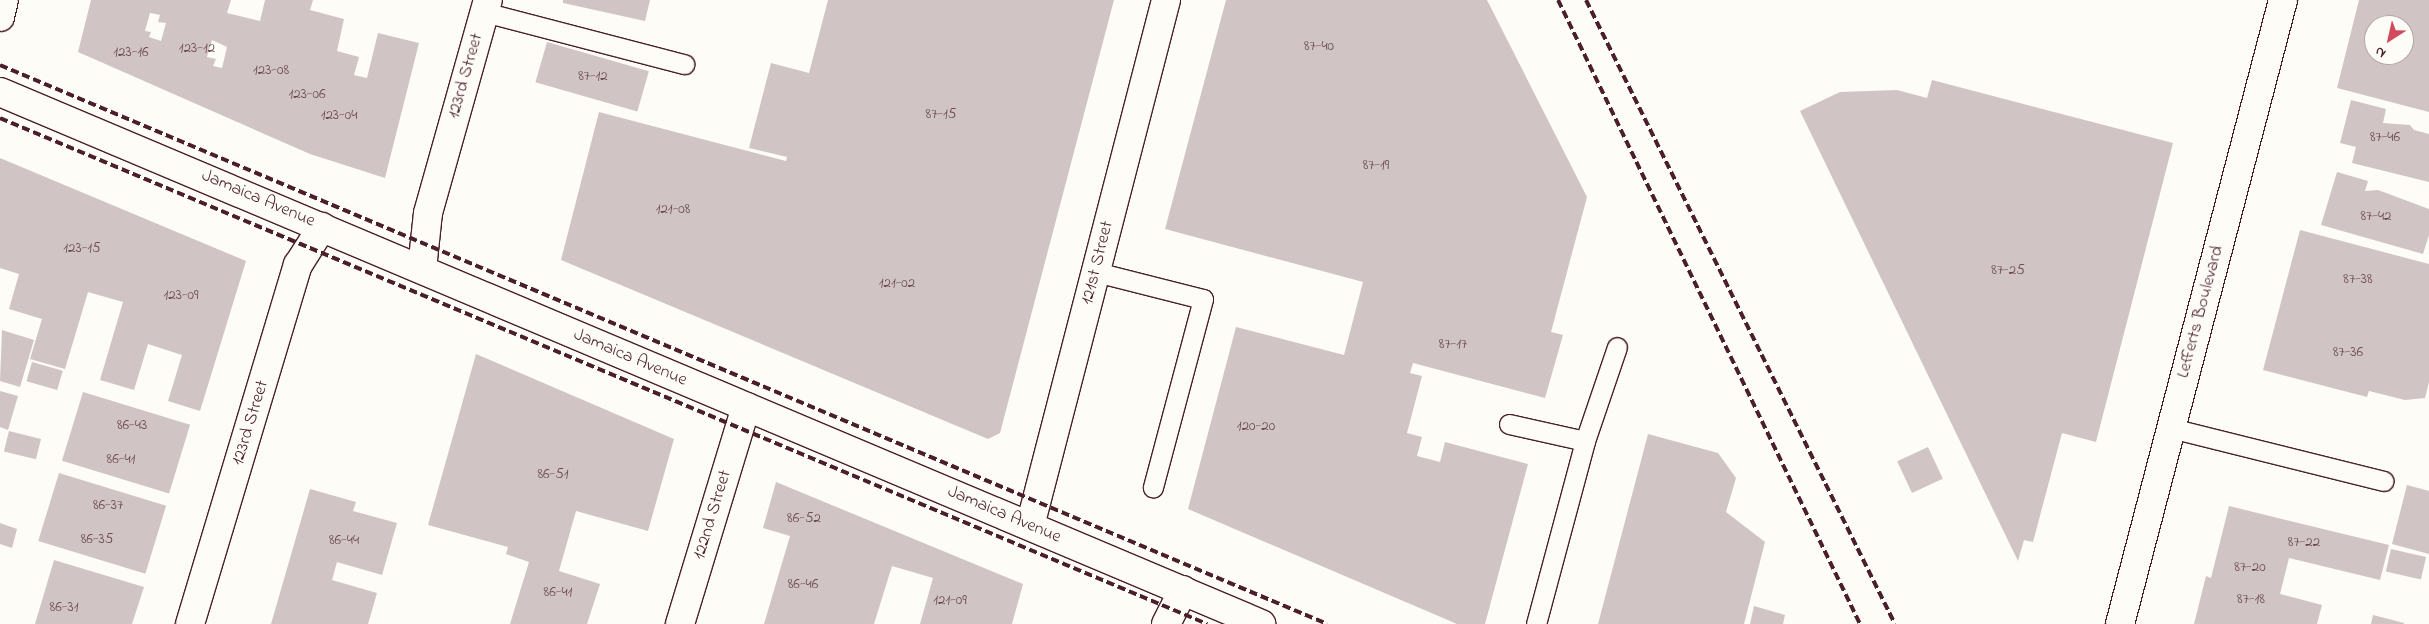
<!DOCTYPE html>
<html>
<head>
<meta charset="utf-8">
<style>
  body { margin:0 }
  #map { position:relative; width:2429px; height:624px; overflow:hidden; background:#fdfcf7; font-family:"Indie Flower",sans-serif }
  div>[style] { position:absolute }
  [style*='--x'] { left:calc(var(--x)*1px); top:calc(var(--y)*1px); width:calc(var(--w)*1px); rotate:calc(var(--a)*1deg) }
  .building>* { inset:0; background:#d0c5c4; transform-origin:0 0 }
  .roads { filter:drop-shadow(1px 0 #4a1f2b) drop-shadow(-1px 0 #4a1f2b) drop-shadow(0 1px #4a1f2b) drop-shadow(0 -1px #4a1f2b) }
  .lane>* { height:19px; margin:-9.5px; padding:0 9.5px; transform-origin:9.5px; border-radius:9.5px; background:#fdfcf7 }
  .street>* { height:28px; margin:-14px; padding:0 14px; transform-origin:14px; border-radius:14px; background:#fdfcf7 }
  .secondary>* { height:28px; margin:-14px; padding:0 14px; transform-origin:14px; border-radius:14px; background:#fdfcf7 }
  .rail>* { height:4px; margin-top:-2px; transform-origin:0; background:repeating-linear-gradient(90deg,#4a1f2b 0 8px,transparent 0 12px) }
  span { translate:-50% -50%; white-space:nowrap; text-align:center; line-height:1.15; -webkit-text-stroke:4px #fdfcf7; paint-order:stroke }
  .number-label { font-size:15px; color:#6c4851 }
  .number-label span { -webkit-text-stroke-width:0 }
  .street-label { font-size:18px; color:#4a1f2b }
  .north { position:absolute; left:2364px; top:15px; width:50px; height:50px; box-sizing:border-box; background:#fdfcf7; border:1px solid #b5a4a5; border-radius:50%; rotate:215deg; font-size:14px; font-weight:700; line-height:20px; text-align:center; color:#4a1f2b }
  .north::after { content:''; display:block; margin:auto; width:18px; height:22px; background:#d1495b; clip-path:polygon(50% 0,100% 100%,50% 72%,0 100%) }
</style>
</head>
<body>
<div id="map">
  <div class="building">
    <i style="clip-path:polygon(evenodd,91px 0,231px 0,227px 13px,260px 21px,265px 0,313px 0,310px 10px,344px 19px,337px 51px,359px 57px,354px 75px,367px 78px,378px 33px,419px 43px,385px 178px,310px 154px,78px 52px,91px 0,150px 13px,160px 15px,158px 22px,166px 23px,161px 41px,149px 37px,151px 32px,145px 31px,150px 13px,91px 0,212px 40px,227px 47px,222px 68px,213px 66px,216px 59px,207px 57px,212px 40px)"></i>
    <i style="clip-path:polygon(563px 0,650px 0,645px 21px,563px 3px)"></i>
    <i style="clip-path:polygon(828px 0,1114px 0,1000px 433px,988px 439px,561px 260px,599px 112px,786px 161px,787px 157px,749px 148px,771px 63px,809px 73px)"></i>
    <i style="clip-path:polygon(1226px 0,1487px 0,1587px 197px,1551px 332px,1563px 335px,1545px 398px,1413px 363px,1410px 373px,1422px 376px,1407px 433px,1422px 437px,1417px 456px,1440px 462px,1445px 442px,1528px 464px,1485px 624px,1457px 624px,1188px 509px,1236px 327px,1344px 355px,1363px 282px,1165px 229px)"></i>
    <i style="clip-path:polygon(evenodd,2359px 0,2429px 0,2429px 112px,2337px 88px,2359px 0,2374px 25px,2404px 25px,2404px 55px,2374px 55px,2374px 25px)"></i>
    <i style="left:547px;top:42px;width:106px;height:42px;rotate:16deg"></i>
    <i style="clip-path:polygon(1932px 80px,2173px 143px,2096px 442px,2062px 433px,2033px 542px,2024px 540px,2018px 561px,1800px 111px,1840px 92px,1897px 90px,1927px 98px)"></i>
    <i style="clip-path:polygon(2351px 100px,2386px 109px,2383px 123px,2410px 125px,2414px 130px,2429px 134px,2429px 182px,2352px 163px,2356px 147px,2340px 143px)"></i>
    <i style="clip-path:polygon(0 158px,246px 261px,200px 411px,168px 401px,182px 355px,148px 344px,134px 390px,100px 380px,123px 302px,88px 292px,65px 369px,30px 359px,42px 319px,9px 309px,19px 274px,0 268px)"></i>
    <i style="clip-path:polygon(2337px 172px,2368px 181px,2365px 191px,2378px 190px,2429px 209px,2429px 235px,2423px 254px,2321px 225px)"></i>
    <i style="clip-path:polygon(2300px 230px,2429px 264px,2429px 382px,2425px 398px,2405px 400px,2369px 391px,2367px 397px,2263px 370px)"></i>
    <i style="clip-path:polygon(2px 330px,34px 340px,20px 387px,0 381px)"></i>
    <i style="clip-path:polygon(476px 354px,674px 439px,648px 531px,576px 511px,559px 571px,600px 584px,587px 624px,510px 624px,529px 562px,506px 554px,508px 547px,428px 525px)"></i>
    <i style="left:32px;top:362px;width:32px;height:20px;rotate:16deg"></i>
    <i style="clip-path:polygon(0 391px,18px 396px,8px 430px,0 427px)"></i>
    <i style="left:83px;top:392px;width:112px;height:72px;rotate:17deg"></i>
    <i style="left:9px;top:431px;width:33px;height:21px;rotate:14deg"></i>
    <i style="clip-path:polygon(1648px 434px,1718px 453px,1736px 478px,1726px 512px,1765px 542px,1744px 624px,1598px 624px)"></i>
    <i style="left:1928px;top:447px;width:35px;height:34px;rotate:65deg"></i>
    <i style="left:59px;top:473px;width:112px;height:71px;rotate:17deg"></i>
    <i style="clip-path:polygon(776px 482px,1023px 584px,1012px 624px,920px 624px,933px 578px,892px 566px,874px 624px,764px 624px,790px 536px,763px 528px)"></i>
    <i style="clip-path:polygon(2407px 485px,2429px 491px,2429px 554px,2392px 544px)"></i>
    <i style="clip-path:polygon(310px 489px,356px 502px,353px 511px,397px 523px,382px 575px,337px 562px,332px 580px,377px 593px,368px 624px,271px 624px)"></i>
    <i style="clip-path:polygon(2229px 506px,2389px 545px,2380px 580px,2289px 558px,2280px 594px,2322px 605px,2317px 624px,2194px 624px,2206px 576px,2211px 578px)"></i>
    <i style="clip-path:polygon(0 523px,17px 529px,12px 548px,0 544px)"></i>
    <i style="left:2391px;top:549px;width:36px;height:23px;rotate:13deg"></i>
    <i style="clip-path:polygon(54px 560px,144px 587px,132px 624px,35px 624px)"></i>
    <i style="clip-path:polygon(1754px 606px,1785px 615px,1783px 624px,1750px 624px)"></i>
    <i style="clip-path:polygon(2373px 615px,2404px 623px,2404px 624px,2371px 624px)"></i>
  </div>
  <div class="roads">
    <div class="lane">
      <i style="--x:484;--y:12;--w:207;--a:14.6"></i>
      <i style="--x:1096;--y:272;--w:110;--a:14.2"></i>
      <i style="--x:1203;--y:299;--w:195;--a:104.9"></i>
      <i style="--x:1509;--y:424;--w:78;--a:12.6"></i>
      <i style="--x:2171;--y:428;--w:219;--a:14"></i>
      <i style="--x:1536;--y:624;--w:189;--a:-75"></i>
      <i style="--x:1585;--y:441;--w:99;--a:-71.2"></i>
    </div>
    <div class="street">
      <i style="--x:0;--y:17;--w:17;--a:-77"></i>
      <i style="--x:422;--y:269;--w:56;--a:-83.9"></i>
      <i style="--x:428;--y:213;--w:221;--a:-74.3"></i>
      <i style="--x:1030;--y:526;--w:543;--a:-75.5"></i>
      <i style="--x:190;--y:624;--w:375;--a:-73.3"></i>
      <i style="--x:298;--y:265;--w:45;--a:-57.7"></i>
      <i style="--x:680;--y:624;--w:227;--a:-73.1"></i>
      <i style="--x:1166;--y:624;--w:38;--a:-63"></i>
    </div>
    <div class="secondary">
      <i style="--x:0;--y:92;--w:1369;--a:22.87"></i>
      <i style="--x:2120;--y:624;--w:645;--a:-75.36"></i>
    </div>
  </div>
  <div class="rail">
    <i style="--x:1558;--y:0;--w:693;--a:64.17"></i>
    <i style="--x:1586;--y:0;--w:696;--a:63.66"></i>
    <i style="--x:0;--y:65;--w:1440;--a:22.84"></i>
    <i style="--x:0;--y:118;--w:1309;--a:22.74"></i>
  </div>
  <div class="number-label">
    <span style="left:1319px;top:47px">87-40</span>
    <span style="left:197px;top:49px">123-12</span>
    <span style="left:131px;top:53px">123-16</span>
    <span style="left:271px;top:71px">123-08</span>
    <span style="left:593px;top:77px">87-12</span>
    <span style="left:307px;top:95px">123-06</span>
    <span style="left:941px;top:115px">87-15</span>
    <span style="left:339px;top:116px">123-04</span>
    <span style="left:2385px;top:138px">87-46</span>
    <span style="left:1376px;top:166px">87-19</span>
    <span style="left:673px;top:210px">121-08</span>
    <span style="left:2376px;top:217px">87-42</span>
    <span style="left:82px;top:249px">123-15</span>
    <span style="left:2008px;top:271px">87-25</span>
    <span style="left:2358px;top:280px">87-38</span>
    <span style="left:897px;top:284px">121-02</span>
    <span style="left:181px;top:296px">123-09</span>
    <span style="left:1453px;top:345px">87-17</span>
    <span style="left:2348px;top:353px">87-36</span>
    <span style="left:132px;top:426px">86-43</span>
    <span style="left:1256px;top:427px">120-20</span>
    <span style="left:121px;top:460px">86-41</span>
    <span style="left:553px;top:475px">86-51</span>
    <span style="left:108px;top:506px">86-37</span>
    <span style="left:804px;top:519px">86-52</span>
    <span style="left:97px;top:540px">86-35</span>
    <span style="left:344px;top:541px">86-44</span>
    <span style="left:2304px;top:543px">87-22</span>
    <span style="left:2250px;top:568px">87-20</span>
    <span style="left:803px;top:585px">86-46</span>
    <span style="left:558px;top:593px">86-41</span>
    <span style="left:2251px;top:600px">87-18</span>
    <span style="left:950px;top:601px">121-09</span>
    <span style="left:64px;top:608px">86-31</span>
  </div>
  <div class="street-label">
    <span style="left:466px;top:76px;rotate:-74deg">123rd Street</span>
    <span style="left:258px;top:199px;rotate:23deg">Jamaica Avenue</span>
    <span style="left:1098px;top:263px;rotate:-76deg">121st Street</span>
    <span style="left:2201px;top:312px;rotate:-75deg">Lefferts Boulevard</span>
    <span style="left:630px;top:358px;rotate:23deg">Jamaica Avenue</span>
    <span style="left:251px;top:423px;rotate:-73deg">123rd Street</span>
    <span style="left:713px;top:515px;rotate:-73deg">122nd Street</span>
    <span style="left:1004px;top:515px;rotate:23deg">Jamaica Avenue</span>
  </div>
  <div class="north">N</div>
</div>
</body>
</html>
